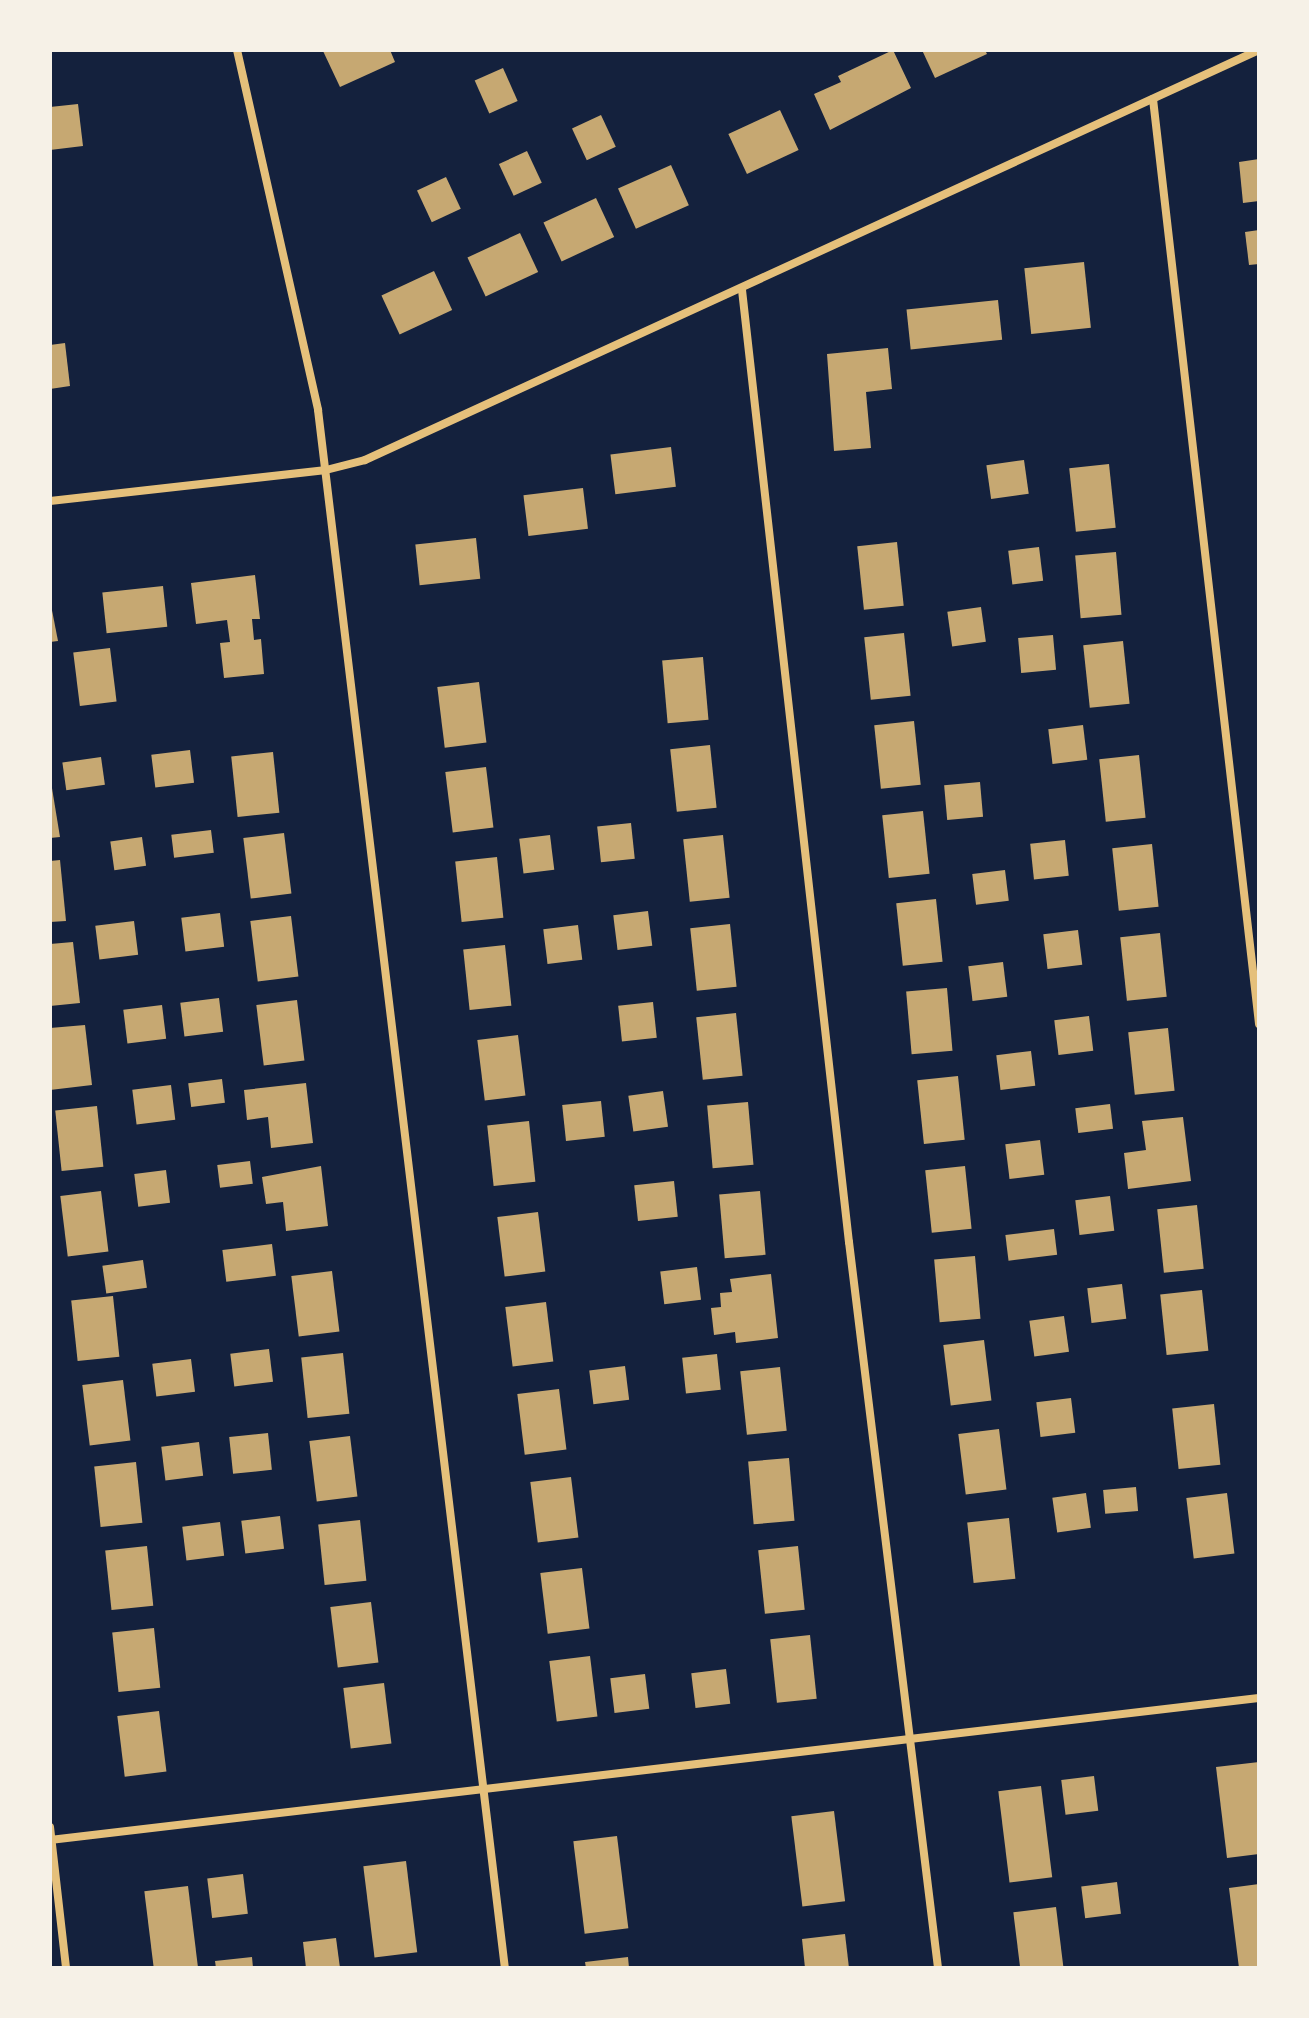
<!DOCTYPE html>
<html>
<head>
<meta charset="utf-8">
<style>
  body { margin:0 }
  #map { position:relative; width:1309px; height:2018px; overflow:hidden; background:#14213d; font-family:Overpass,sans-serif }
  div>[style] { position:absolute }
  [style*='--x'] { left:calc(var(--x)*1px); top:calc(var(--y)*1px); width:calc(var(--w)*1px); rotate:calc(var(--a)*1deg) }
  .building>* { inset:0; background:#c6a872; transform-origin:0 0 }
  .minor>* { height:8px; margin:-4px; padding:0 4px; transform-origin:4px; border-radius:4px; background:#e5c07b }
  span { translate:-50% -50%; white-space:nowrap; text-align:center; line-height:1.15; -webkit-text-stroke:8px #f6f1e7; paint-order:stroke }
  .frame { position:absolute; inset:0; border:52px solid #f6f1e7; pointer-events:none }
</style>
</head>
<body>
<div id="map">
  <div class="building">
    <i style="clip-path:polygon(390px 50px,395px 62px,340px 87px,323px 51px)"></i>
    <i style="clip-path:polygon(893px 50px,911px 88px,830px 130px,814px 94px,841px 82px,838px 76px)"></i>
    <i style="clip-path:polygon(922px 50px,985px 50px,987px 54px,935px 78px)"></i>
    <i style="left:503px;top:68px;width:36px;height:31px;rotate:66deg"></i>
    <i style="clip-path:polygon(78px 104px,83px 146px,50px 150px,50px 107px)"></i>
    <i style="left:780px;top:110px;width:44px;height:57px;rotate:65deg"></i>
    <i style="left:601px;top:115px;width:35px;height:32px;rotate:65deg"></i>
    <i style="left:527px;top:151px;width:35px;height:31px;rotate:65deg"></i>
    <i style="clip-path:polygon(1259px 159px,1259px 201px,1243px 203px,1239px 162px)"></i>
    <i style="left:671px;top:165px;width:44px;height:58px;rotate:66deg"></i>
    <i style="left:446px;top:177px;width:35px;height:32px;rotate:65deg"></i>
    <i style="left:596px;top:198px;width:43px;height:58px;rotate:65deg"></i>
    <i style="clip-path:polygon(1259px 230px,1259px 264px,1249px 265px,1245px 232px)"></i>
    <i style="left:520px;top:233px;width:43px;height:58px;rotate:65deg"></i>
    <i style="left:1084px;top:262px;width:66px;height:60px;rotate:84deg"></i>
    <i style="left:434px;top:271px;width:43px;height:58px;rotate:65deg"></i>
    <i style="left:998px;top:300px;width:40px;height:92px;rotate:84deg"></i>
    <i style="clip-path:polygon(65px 343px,70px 386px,50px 389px,50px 345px)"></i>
    <i style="clip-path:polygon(888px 348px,892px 389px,866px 392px,871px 448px,834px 451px,827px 354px)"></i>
    <i style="left:671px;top:447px;width:40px;height:61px;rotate:83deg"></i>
    <i style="left:1024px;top:460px;width:34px;height:38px;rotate:82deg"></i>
    <i style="left:1109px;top:464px;width:64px;height:40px;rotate:84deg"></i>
    <i style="left:583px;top:488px;width:41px;height:60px;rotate:83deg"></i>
    <i style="left:476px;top:538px;width:41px;height:61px;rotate:84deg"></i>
    <i style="left:897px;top:542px;width:64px;height:40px;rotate:84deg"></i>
    <i style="left:1039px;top:547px;width:34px;height:31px;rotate:83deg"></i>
    <i style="left:1116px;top:552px;width:63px;height:41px;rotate:85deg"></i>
    <i style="clip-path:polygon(255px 575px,260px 619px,252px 619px,254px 640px,261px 639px,264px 674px,224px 678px,220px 643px,230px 642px,227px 620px,196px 624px,191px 583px)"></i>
    <i style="left:163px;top:586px;width:41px;height:61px;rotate:84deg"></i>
    <i style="clip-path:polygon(50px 600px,58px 641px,50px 642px)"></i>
    <i style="left:981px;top:607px;width:35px;height:34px;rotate:82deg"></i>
    <i style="left:904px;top:633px;width:63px;height:40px;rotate:84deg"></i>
    <i style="left:1053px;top:635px;width:35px;height:35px;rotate:85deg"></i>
    <i style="left:1123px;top:641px;width:63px;height:40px;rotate:84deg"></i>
    <i style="left:110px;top:648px;width:54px;height:37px;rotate:83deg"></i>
    <i style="left:703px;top:657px;width:63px;height:41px;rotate:85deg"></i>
    <i style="left:479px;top:682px;width:61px;height:42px;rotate:83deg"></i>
    <i style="left:914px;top:721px;width:64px;height:40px;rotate:84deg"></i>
    <i style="left:1083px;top:725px;width:35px;height:35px;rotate:83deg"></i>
    <i style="left:710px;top:745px;width:63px;height:40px;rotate:84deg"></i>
    <i style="left:190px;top:750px;width:33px;height:39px;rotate:83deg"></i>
    <i style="left:273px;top:752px;width:61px;height:42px;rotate:84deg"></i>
    <i style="left:1139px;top:755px;width:63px;height:40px;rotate:84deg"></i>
    <i style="left:101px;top:757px;width:28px;height:39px;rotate:82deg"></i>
    <i style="left:486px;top:767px;width:61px;height:41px;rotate:83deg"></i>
    <i style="clip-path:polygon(50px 776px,60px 837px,50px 838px)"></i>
    <i style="left:980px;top:782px;width:35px;height:36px;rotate:85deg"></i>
    <i style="left:923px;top:811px;width:63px;height:41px;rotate:84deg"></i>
    <i style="left:631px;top:823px;width:36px;height:34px;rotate:84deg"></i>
    <i style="left:211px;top:830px;width:23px;height:40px;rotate:83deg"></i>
    <i style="left:284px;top:833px;width:61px;height:41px;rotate:83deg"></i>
    <i style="left:550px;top:835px;width:35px;height:31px;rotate:83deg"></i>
    <i style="left:723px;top:835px;width:63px;height:40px;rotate:84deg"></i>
    <i style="left:142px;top:837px;width:29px;height:32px;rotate:82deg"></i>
    <i style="left:1065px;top:840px;width:36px;height:35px;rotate:84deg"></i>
    <i style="left:1152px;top:844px;width:63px;height:40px;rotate:84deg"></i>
    <i style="left:497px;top:857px;width:61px;height:42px;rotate:84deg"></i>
    <i style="clip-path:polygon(60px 860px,66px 921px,50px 922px,50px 861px)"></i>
    <i style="left:1005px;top:870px;width:31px;height:33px;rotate:83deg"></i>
    <i style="left:936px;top:899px;width:63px;height:40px;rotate:84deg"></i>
    <i style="left:648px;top:911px;width:35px;height:35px;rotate:83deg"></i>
    <i style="left:220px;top:913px;width:34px;height:39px;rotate:83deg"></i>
    <i style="left:291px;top:916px;width:61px;height:41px;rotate:83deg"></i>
    <i style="left:134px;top:921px;width:34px;height:39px;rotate:83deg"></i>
    <i style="left:730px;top:924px;width:63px;height:40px;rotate:84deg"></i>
    <i style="left:578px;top:925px;width:35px;height:35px;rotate:83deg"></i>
    <i style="left:1078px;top:930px;width:35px;height:35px;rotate:83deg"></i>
    <i style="left:1160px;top:933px;width:64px;height:40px;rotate:84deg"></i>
    <i style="clip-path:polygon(73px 942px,80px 1003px,50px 1006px,50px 944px)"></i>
    <i style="left:505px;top:945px;width:61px;height:42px;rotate:84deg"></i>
    <i style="left:1003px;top:962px;width:35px;height:35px;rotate:83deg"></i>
    <i style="left:947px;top:988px;width:63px;height:41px;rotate:85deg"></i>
    <i style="left:219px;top:998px;width:34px;height:39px;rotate:83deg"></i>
    <i style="left:297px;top:1000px;width:61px;height:41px;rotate:83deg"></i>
    <i style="left:653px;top:1002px;width:36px;height:35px;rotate:84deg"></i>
    <i style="left:162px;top:1005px;width:34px;height:39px;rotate:83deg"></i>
    <i style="left:736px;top:1013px;width:63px;height:40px;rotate:84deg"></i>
    <i style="left:1089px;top:1016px;width:35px;height:35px;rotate:83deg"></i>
    <i style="clip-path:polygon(85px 1025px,92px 1085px,50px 1090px,50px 1028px)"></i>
    <i style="left:1168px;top:1028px;width:63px;height:40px;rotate:84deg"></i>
    <i style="left:518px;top:1035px;width:61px;height:41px;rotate:83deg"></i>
    <i style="left:1031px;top:1051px;width:35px;height:35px;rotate:83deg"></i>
    <i style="left:958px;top:1076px;width:64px;height:41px;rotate:84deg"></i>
    <i style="left:222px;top:1079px;width:24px;height:34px;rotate:83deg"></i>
    <i style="clip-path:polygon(306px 1083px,313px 1143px,271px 1148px,268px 1117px,247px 1120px,244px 1090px)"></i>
    <i style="left:171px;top:1085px;width:35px;height:39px;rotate:83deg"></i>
    <i style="left:663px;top:1091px;width:36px;height:35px;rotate:82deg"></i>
    <i style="left:601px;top:1101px;width:36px;height:39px;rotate:84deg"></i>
    <i style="left:748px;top:1102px;width:63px;height:41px;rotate:85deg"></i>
    <i style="left:1110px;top:1104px;width:25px;height:35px;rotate:83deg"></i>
    <i style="left:97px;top:1106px;width:61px;height:42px;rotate:84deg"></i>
    <i style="clip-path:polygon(1183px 1117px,1191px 1181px,1128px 1189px,1124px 1153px,1146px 1150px,1142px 1121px)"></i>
    <i style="left:529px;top:1121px;width:61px;height:42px;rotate:84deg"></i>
    <i style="left:1040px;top:1140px;width:35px;height:35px;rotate:83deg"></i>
    <i style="left:250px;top:1161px;width:23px;height:33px;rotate:83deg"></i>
    <i style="clip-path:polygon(321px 1166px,328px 1226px,286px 1231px,283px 1202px,266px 1204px,262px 1177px)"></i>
    <i style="left:965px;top:1166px;width:63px;height:40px;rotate:84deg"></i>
    <i style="left:166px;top:1170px;width:33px;height:32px;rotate:83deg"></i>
    <i style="left:674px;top:1181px;width:36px;height:40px;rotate:84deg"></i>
    <i style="left:101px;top:1191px;width:61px;height:41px;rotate:83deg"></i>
    <i style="left:760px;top:1191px;width:64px;height:41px;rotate:85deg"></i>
    <i style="left:1110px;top:1196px;width:35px;height:35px;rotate:83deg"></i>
    <i style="left:1197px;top:1205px;width:64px;height:40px;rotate:84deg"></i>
    <i style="left:538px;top:1212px;width:60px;height:41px;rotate:83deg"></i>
    <i style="left:1054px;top:1229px;width:26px;height:49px;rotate:83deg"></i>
    <i style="left:272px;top:1244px;width:32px;height:50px;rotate:83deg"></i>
    <i style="left:975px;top:1256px;width:63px;height:41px;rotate:85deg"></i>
    <i style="left:143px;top:1260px;width:28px;height:41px;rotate:82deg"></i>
    <i style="left:697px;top:1267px;width:33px;height:37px;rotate:83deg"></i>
    <i style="left:332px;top:1271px;width:61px;height:41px;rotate:83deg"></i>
    <i style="clip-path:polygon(771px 1274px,778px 1338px,736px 1343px,735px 1332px,714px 1335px,711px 1308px,721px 1307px,720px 1293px,732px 1292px,730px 1279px)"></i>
    <i style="left:1122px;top:1284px;width:35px;height:35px;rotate:83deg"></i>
    <i style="left:1202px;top:1290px;width:61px;height:42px;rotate:84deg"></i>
    <i style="left:113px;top:1296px;width:61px;height:42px;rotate:84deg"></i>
    <i style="left:546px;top:1302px;width:60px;height:41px;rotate:83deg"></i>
    <i style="left:1064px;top:1316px;width:36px;height:35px;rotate:82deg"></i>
    <i style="left:984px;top:1340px;width:61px;height:41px;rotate:83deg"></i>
    <i style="left:269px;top:1349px;width:33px;height:39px;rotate:83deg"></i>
    <i style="left:343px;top:1353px;width:61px;height:42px;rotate:84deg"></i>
    <i style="left:717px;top:1354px;width:36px;height:35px;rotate:84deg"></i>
    <i style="left:191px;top:1359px;width:33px;height:39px;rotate:83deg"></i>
    <i style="left:625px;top:1366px;width:34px;height:36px;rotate:83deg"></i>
    <i style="left:780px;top:1367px;width:64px;height:40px;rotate:84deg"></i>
    <i style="left:123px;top:1380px;width:61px;height:41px;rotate:83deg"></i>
    <i style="left:559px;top:1389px;width:61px;height:42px;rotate:83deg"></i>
    <i style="left:1071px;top:1398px;width:35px;height:35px;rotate:83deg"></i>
    <i style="left:1214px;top:1404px;width:61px;height:42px;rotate:84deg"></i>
    <i style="left:999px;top:1429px;width:61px;height:41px;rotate:83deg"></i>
    <i style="left:268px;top:1433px;width:37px;height:39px;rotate:84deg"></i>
    <i style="left:350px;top:1436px;width:61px;height:41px;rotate:83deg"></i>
    <i style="left:199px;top:1442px;width:34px;height:38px;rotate:83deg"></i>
    <i style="left:789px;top:1458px;width:63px;height:41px;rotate:85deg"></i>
    <i style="left:136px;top:1462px;width:61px;height:42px;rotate:84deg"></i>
    <i style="left:571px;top:1477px;width:61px;height:41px;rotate:83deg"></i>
    <i style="left:1136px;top:1487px;width:24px;height:33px;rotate:85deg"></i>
    <i style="left:1086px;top:1493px;width:35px;height:34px;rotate:82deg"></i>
    <i style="left:1227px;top:1493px;width:61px;height:41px;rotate:83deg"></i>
    <i style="left:280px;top:1516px;width:33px;height:39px;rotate:83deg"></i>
    <i style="left:1009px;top:1518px;width:61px;height:42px;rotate:84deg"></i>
    <i style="left:360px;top:1520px;width:61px;height:42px;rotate:84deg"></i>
    <i style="left:220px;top:1522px;width:34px;height:38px;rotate:83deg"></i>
    <i style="left:147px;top:1546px;width:60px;height:42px;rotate:84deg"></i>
    <i style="left:798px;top:1546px;width:64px;height:40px;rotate:84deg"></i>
    <i style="left:582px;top:1568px;width:61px;height:42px;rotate:83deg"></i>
    <i style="left:371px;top:1602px;width:61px;height:41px;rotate:83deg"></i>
    <i style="left:154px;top:1628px;width:60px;height:42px;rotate:84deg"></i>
    <i style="left:810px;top:1635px;width:64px;height:40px;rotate:84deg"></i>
    <i style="left:590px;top:1656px;width:61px;height:41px;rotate:83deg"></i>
    <i style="left:726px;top:1669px;width:35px;height:35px;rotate:83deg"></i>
    <i style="left:645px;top:1674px;width:35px;height:35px;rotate:83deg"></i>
    <i style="left:384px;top:1683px;width:61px;height:41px;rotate:83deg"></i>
    <i style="left:159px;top:1711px;width:61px;height:42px;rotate:83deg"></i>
    <i style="clip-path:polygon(1259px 1762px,1259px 1854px,1227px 1858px,1216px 1767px)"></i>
    <i style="left:1094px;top:1776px;width:35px;height:33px;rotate:83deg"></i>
    <i style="left:1041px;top:1786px;width:92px;height:43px;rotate:83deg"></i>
    <i style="left:834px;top:1811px;width:91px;height:43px;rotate:83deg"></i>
    <i style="left:617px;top:1836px;width:93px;height:44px;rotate:83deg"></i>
    <i style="left:406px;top:1861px;width:92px;height:43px;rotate:83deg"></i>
    <i style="left:243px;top:1874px;width:40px;height:36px;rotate:83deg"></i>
    <i style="left:1117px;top:1882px;width:32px;height:36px;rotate:83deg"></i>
    <i style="clip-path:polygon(1259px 1884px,1259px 1968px,1239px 1968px,1229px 1888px)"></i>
    <i style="left:188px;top:1886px;width:83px;height:44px;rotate:83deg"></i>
    <i style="left:1056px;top:1907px;width:61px;height:43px;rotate:83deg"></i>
    <i style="clip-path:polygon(845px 1934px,849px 1968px,805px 1968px,802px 1939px)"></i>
    <i style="clip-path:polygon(336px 1938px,340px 1968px,306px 1968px,303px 1942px)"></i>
    <i style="clip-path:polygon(252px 1957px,253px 1968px,216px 1968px,215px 1961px)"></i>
    <i style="clip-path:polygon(628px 1957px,629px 1968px,586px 1968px,585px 1962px)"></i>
  </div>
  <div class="minor">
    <i style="--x:237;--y:50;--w:369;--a:77.3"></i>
    <i style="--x:318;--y:410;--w:1569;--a:83.16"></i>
    <i style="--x:1153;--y:99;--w:931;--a:83.46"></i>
    <i style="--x:742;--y:290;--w:958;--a:83.59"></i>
    <i style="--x:849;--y:1242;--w:731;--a:83.01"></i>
    <i style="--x:50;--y:501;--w:278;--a:-6.4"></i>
    <i style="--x:326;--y:470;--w:40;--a:-14.4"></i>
    <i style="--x:365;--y:460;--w:984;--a:-24.64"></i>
    <i style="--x:50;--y:1827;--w:142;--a:83.5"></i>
    <i style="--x:50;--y:1840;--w:1217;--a:-6.7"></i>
  </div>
  <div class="frame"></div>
</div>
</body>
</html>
